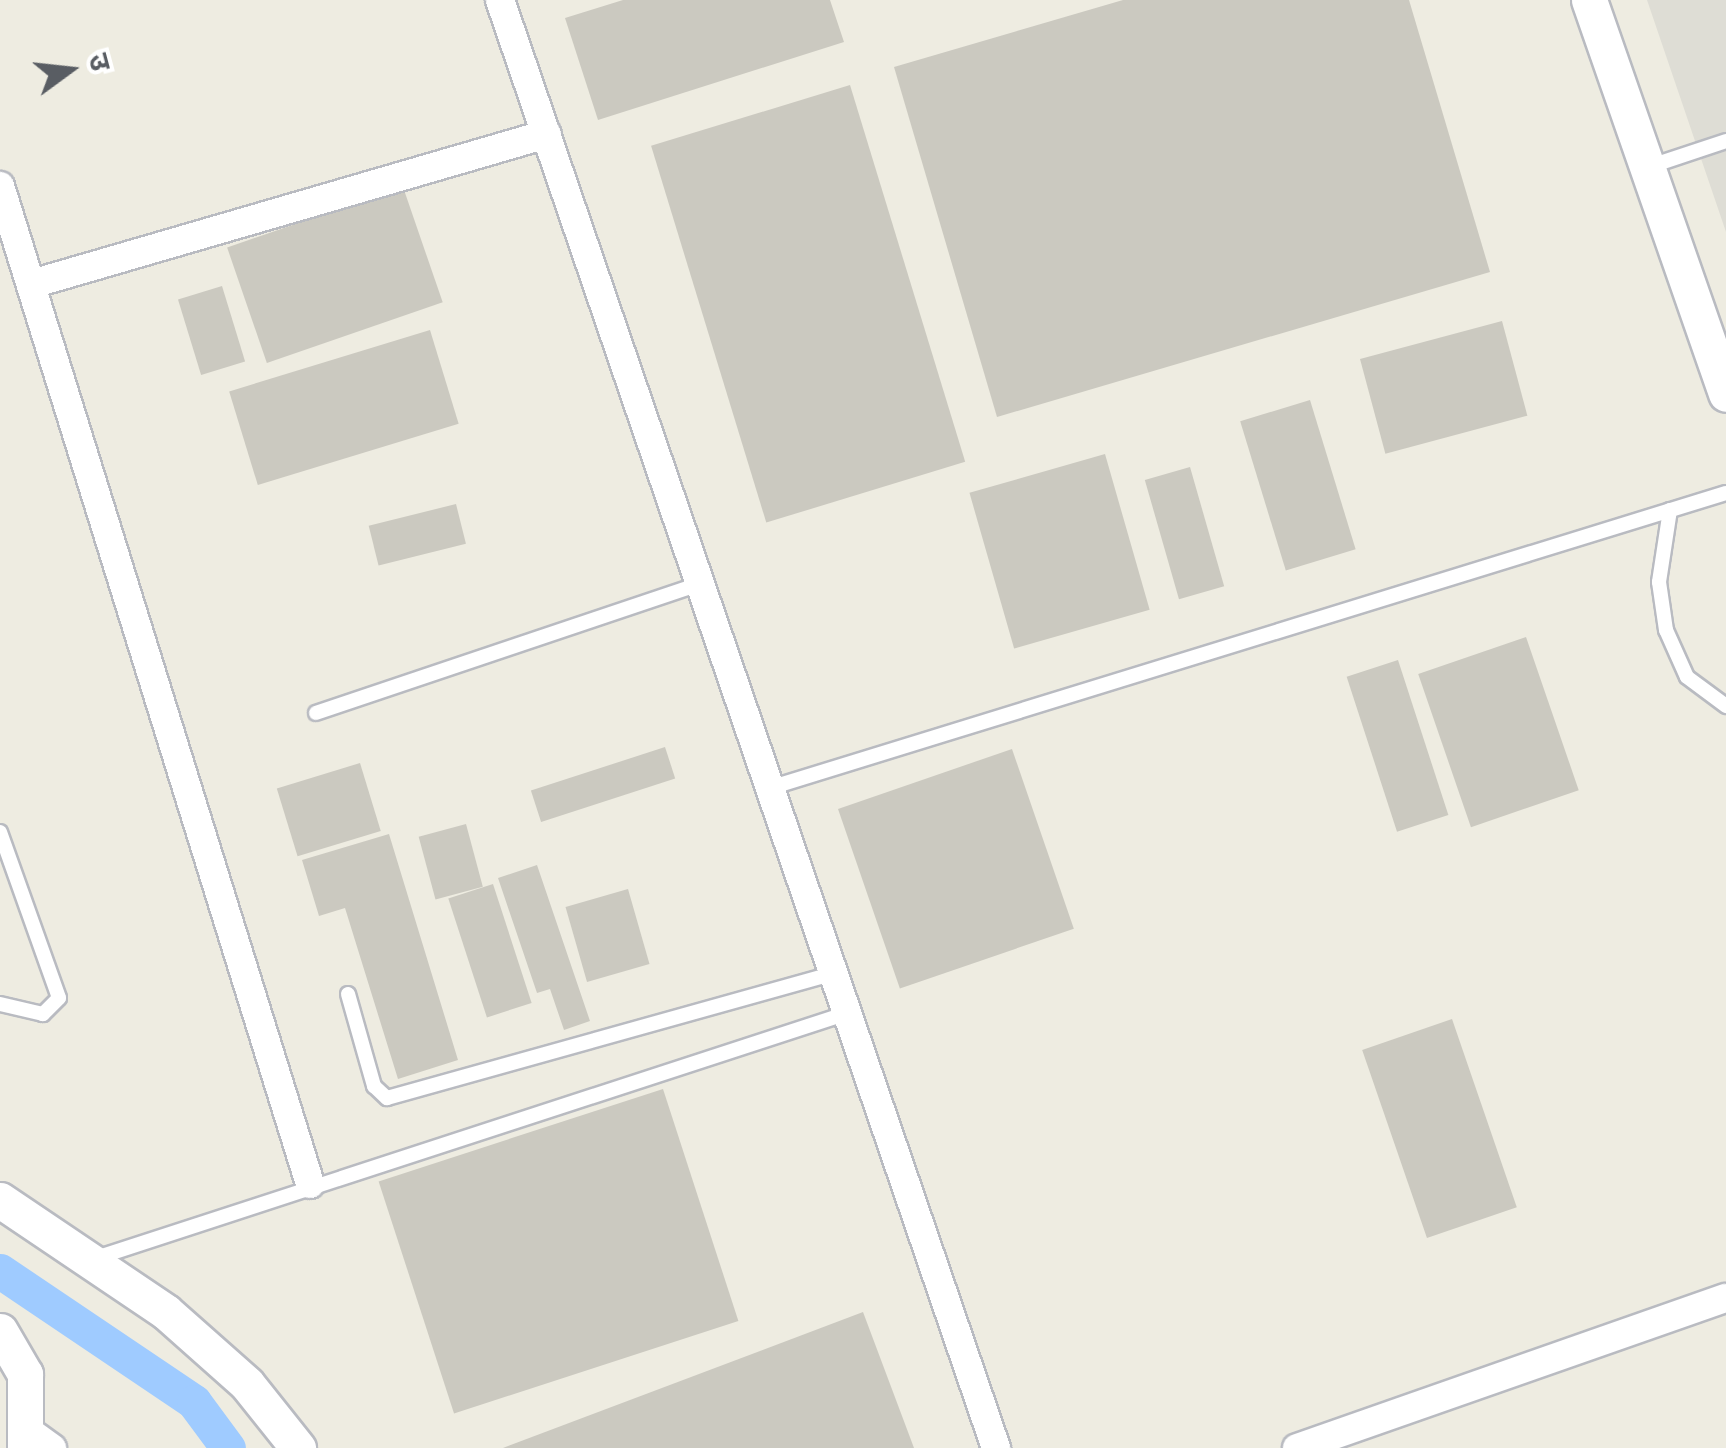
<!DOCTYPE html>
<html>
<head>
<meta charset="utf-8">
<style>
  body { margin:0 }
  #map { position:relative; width:1726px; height:1448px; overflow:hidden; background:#eeece1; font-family:Helvetica,"Noto Sans Devanagari",sans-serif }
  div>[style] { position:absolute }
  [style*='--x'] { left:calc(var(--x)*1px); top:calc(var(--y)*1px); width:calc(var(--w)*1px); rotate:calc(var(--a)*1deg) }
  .industrial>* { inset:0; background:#deddd5 }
  .canal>* { height:35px; margin:-17.5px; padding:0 17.5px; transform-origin:17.5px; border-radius:17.5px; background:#9fcbff }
  .building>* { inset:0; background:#cbc9c0; transform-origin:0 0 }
  .roads { filter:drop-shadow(2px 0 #b9bbc1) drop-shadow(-2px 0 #b9bbc1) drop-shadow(0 2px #b9bbc1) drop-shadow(0 -2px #b9bbc1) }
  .service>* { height:14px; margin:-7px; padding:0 7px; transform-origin:7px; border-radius:7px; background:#fff }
  .minor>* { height:28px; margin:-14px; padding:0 14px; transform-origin:14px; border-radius:14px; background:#fff }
  .tertiary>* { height:35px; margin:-17.5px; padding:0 17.5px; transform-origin:17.5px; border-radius:17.5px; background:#fff }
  span { translate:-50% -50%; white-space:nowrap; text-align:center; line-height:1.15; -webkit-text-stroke:9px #fff; paint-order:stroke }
  .north { position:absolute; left:20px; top:20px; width:100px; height:100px; -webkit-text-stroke:8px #fff; paint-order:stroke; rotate:75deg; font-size:28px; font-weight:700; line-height:40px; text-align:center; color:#595d63 }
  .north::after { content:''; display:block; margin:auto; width:35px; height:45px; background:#595d63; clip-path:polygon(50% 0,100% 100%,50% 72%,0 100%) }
</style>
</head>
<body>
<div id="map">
  <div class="industrial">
    <i style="clip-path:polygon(1647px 0,1726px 0,1726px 233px,1726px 232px)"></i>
  </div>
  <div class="canal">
    <i style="--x:0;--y:1271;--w:234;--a:34"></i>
    <i style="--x:194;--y:1402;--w:57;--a:53.5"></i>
  </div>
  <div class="building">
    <i style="clip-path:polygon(623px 0,830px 0,844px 42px,598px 120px,565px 18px)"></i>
    <i style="clip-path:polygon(1123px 0,1409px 0,1490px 272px,997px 417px,894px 67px)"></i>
    <i style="left:850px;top:85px;width:394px;height:208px;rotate:73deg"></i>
    <i style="left:403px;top:187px;width:122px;height:186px;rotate:71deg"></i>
    <i style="left:222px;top:286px;width:79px;height:46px;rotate:73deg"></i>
    <i style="left:1502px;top:321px;width:98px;height:147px;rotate:75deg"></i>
    <i style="left:430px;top:330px;width:98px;height:210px;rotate:73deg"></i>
    <i style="left:1310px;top:400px;width:156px;height:73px;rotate:73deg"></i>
    <i style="left:1105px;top:454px;width:162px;height:141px;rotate:74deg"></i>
    <i style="left:1190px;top:467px;width:124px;height:47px;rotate:74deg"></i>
    <i style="left:456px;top:504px;width:41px;height:90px;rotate:76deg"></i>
    <i style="left:1526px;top:637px;width:162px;height:114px;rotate:71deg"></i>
    <i style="left:1398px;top:660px;width:163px;height:54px;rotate:72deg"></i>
    <i style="left:665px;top:747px;width:33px;height:141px;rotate:72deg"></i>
    <i style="left:1012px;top:749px;width:190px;height:184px;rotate:71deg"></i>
    <i style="left:360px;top:763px;width:71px;height:87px;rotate:73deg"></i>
    <i style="left:466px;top:824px;width:65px;height:49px;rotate:75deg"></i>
    <i style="clip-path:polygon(389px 834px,458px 1060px,398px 1079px,345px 908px,319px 916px,302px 860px)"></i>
    <i style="clip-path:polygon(537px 865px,590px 1021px,564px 1030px,550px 989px,537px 993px,498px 878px)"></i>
    <i style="left:493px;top:884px;width:125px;height:47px;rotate:72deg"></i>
    <i style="left:628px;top:889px;width:78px;height:65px;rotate:74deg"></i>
    <i style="left:1452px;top:1019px;width:199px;height:95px;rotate:71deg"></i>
    <i style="left:663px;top:1089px;width:244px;height:299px;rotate:72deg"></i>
    <i style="clip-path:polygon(863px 1312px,914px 1448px,503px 1448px)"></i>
  </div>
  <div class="roads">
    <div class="service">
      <i style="--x:1648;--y:167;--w:82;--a:-18.4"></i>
      <i style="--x:1670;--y:510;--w:73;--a:98.7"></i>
      <i style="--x:1659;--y:582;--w:49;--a:81.7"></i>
      <i style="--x:1666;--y:630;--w:51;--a:65.9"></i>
      <i style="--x:1687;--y:677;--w:49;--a:36.6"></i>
      <i style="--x:316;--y:713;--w:408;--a:-18.6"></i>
      <i style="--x:776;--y:786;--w:994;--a:-17.14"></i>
      <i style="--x:0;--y:832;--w:176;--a:70.4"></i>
      <i style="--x:59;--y:998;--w:23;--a:135"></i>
      <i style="--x:43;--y:1014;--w:44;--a:-166.9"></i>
      <i style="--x:348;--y:994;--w:96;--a:74.2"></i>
      <i style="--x:374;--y:1086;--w:18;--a:43"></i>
      <i style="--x:387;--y:1098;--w:465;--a:-15.6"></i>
      <i style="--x:93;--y:1259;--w:794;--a:-18.05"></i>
    </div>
    <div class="minor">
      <i style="--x:500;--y:0;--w:1531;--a:71.09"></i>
      <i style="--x:0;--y:186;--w:1045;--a:72.74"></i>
      <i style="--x:35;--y:283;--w:533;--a:-16.23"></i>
      <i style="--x:27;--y:1430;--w:31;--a:36"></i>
      <i style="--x:1297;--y:1448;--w:454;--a:-19.3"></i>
    </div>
    <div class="tertiary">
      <i style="--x:1589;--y:0;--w:417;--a:70.8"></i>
      <i style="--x:0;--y:1200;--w:200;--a:34"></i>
      <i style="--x:166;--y:1312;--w:108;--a:41.6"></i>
      <i style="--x:247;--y:1384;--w:82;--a:51.4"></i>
      <i style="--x:0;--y:1331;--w:50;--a:59.8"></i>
      <i style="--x:25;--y:1374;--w:74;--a:90"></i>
    </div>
  </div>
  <div class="north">उ</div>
</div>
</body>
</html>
